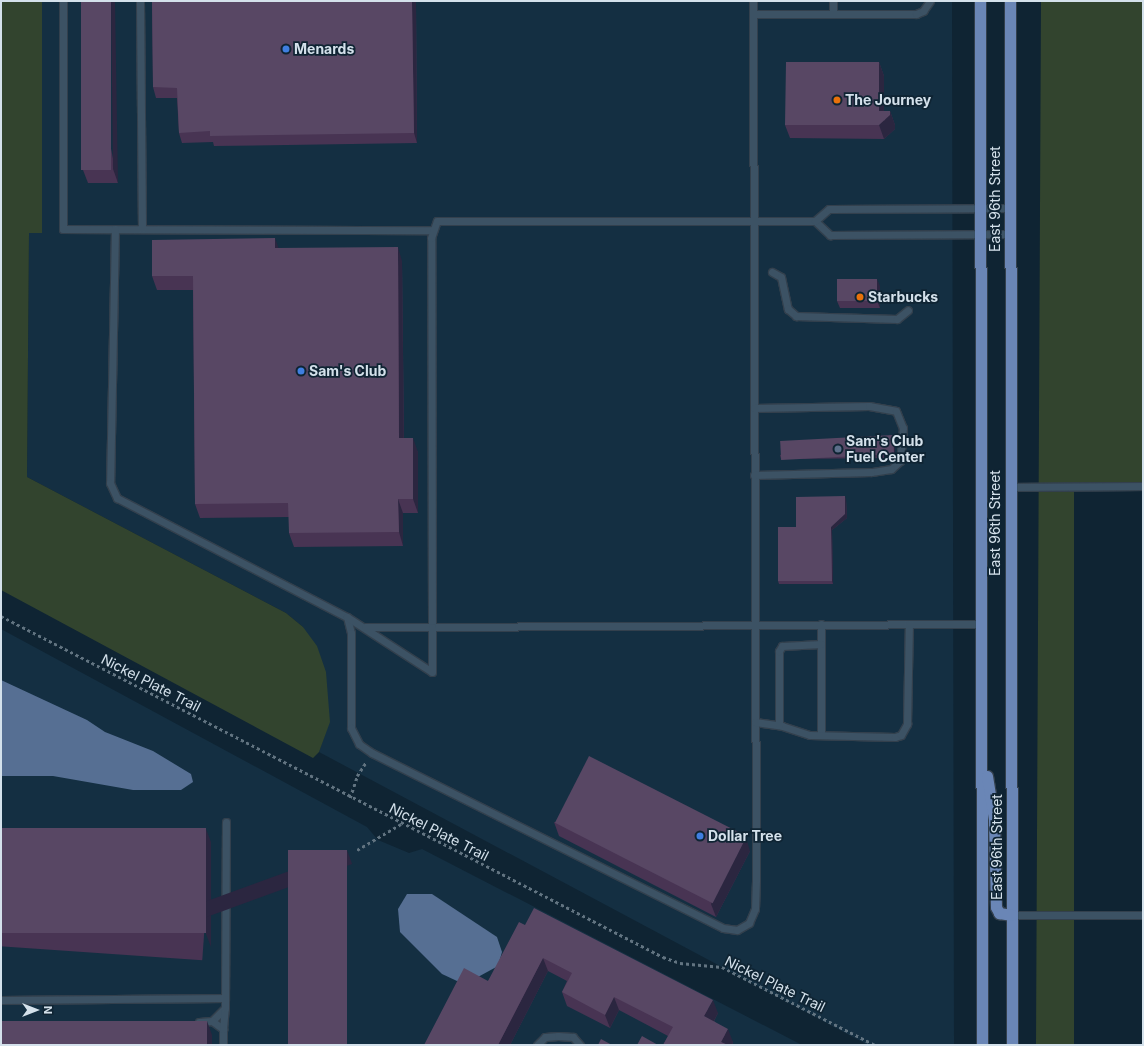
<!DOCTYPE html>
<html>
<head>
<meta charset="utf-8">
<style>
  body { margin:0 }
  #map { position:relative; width:1144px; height:1046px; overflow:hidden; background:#0f2433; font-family:Inter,sans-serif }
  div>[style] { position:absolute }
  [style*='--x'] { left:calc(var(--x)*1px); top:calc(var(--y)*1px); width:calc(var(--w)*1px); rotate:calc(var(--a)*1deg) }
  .built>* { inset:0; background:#142f42 }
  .green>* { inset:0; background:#32442e }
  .water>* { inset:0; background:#566f93 }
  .path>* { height:2.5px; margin-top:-1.25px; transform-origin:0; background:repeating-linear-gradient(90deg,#627481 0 3px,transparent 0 6px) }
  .roads { filter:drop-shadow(1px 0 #33404d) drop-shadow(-1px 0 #33404d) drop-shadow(0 1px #33404d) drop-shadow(0 -1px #33404d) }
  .service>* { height:7px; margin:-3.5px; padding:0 3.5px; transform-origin:3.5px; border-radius:3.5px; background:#3c5264 }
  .primary>* { height:11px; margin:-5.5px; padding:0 5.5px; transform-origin:5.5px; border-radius:5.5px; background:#6a86b6 }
  .wall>* { inset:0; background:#483453; transform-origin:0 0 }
  .shaded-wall>* { inset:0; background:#2b2640; transform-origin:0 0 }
  .building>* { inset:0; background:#584764; transform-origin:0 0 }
  .dots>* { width:11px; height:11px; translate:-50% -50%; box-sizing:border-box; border:2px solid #0f2433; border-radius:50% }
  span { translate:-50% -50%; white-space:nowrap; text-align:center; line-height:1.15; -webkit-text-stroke:3.5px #0f2433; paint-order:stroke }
  .poi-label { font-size:14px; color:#d4e1eb; font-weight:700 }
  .left { translate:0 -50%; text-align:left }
  .street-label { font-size:14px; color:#d4e1eb }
  .frame { position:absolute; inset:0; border:2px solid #d4e1eb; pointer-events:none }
  .north { position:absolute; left:16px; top:990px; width:40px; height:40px; -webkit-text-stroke:3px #0f2433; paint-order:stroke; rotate:90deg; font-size:11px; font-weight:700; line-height:16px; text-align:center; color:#d4e1eb }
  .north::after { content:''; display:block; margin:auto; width:14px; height:18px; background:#d4e1eb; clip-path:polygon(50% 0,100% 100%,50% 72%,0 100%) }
</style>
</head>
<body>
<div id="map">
  <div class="built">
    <i style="clip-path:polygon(42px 1px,952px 1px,954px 1045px,868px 1045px,319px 752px,329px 722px,303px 627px,286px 613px,27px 477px,29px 232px,42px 232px)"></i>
    <i style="clip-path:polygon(1px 629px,367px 827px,378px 840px,409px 853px,422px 849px,802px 1045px,1px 1045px)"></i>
  </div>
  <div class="green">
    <i style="clip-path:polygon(1px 1px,42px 1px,42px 233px,29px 233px,27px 477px,286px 613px,303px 627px,317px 646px,326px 672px,330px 722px,319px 752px,313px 758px,1px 590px)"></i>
    <i style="clip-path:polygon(1041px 1px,1143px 1px,1143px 486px,1074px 487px,1074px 1045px,1036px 1045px)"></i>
  </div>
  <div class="water">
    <i style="clip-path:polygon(1px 680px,87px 720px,105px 732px,153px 751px,191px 774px,193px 782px,181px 790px,133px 790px,53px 776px,1px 776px)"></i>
    <i style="clip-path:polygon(407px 894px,432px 894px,497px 937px,502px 952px,498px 966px,478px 977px,457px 981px,442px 974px,400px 932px,398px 909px)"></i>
  </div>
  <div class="path">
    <i style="--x:1;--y:616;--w:745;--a:27.25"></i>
    <i style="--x:663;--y:957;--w:18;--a:19"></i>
    <i style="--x:680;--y:963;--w:42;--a:5.4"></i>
    <i style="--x:722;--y:967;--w:172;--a:27"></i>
    <i style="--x:350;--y:798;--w:23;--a:-72"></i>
    <i style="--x:357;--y:776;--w:17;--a:-57"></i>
    <i style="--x:357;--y:850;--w:51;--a:-30.6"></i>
  </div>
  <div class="roads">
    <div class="service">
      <i style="--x:63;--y:1;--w:228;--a:90"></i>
      <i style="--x:63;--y:229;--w:370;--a:0.2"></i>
      <i style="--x:140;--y:1;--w:228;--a:89.5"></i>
      <i style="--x:833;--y:1;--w:13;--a:90"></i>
      <i style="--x:753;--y:14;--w:163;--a:0"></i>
      <i style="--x:916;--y:14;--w:8;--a:-23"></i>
      <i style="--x:923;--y:11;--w:12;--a:-55"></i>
      <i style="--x:815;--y:221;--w:21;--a:43"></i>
      <i style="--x:830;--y:235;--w:180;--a:-0.3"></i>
      <i style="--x:115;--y:229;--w:254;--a:91.1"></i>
      <i style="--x:110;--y:483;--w:17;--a:65"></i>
      <i style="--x:117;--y:498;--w:259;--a:27.4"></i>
      <i style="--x:347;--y:617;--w:16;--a:76"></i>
      <i style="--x:351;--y:633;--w:95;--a:90"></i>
      <i style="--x:351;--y:728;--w:18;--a:63"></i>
      <i style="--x:359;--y:744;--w:16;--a:35"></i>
      <i style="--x:372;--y:753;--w:392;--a:26.5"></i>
      <i style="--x:723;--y:928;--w:14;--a:8"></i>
      <i style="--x:737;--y:930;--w:14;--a:-30"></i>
      <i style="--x:749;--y:923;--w:15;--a:-67"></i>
      <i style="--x:755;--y:909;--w:29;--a:-88"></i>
      <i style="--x:756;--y:880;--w:879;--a:-90.2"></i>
      <i style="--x:772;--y:272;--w:10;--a:29"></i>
      <i style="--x:781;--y:277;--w:33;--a:78"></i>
      <i style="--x:788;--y:309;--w:11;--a:41"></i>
      <i style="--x:796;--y:316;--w:101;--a:1.7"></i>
      <i style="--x:897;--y:319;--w:14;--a:-39"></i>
      <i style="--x:754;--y:408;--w:115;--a:-1"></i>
      <i style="--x:869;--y:406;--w:27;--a:10"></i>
      <i style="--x:896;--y:411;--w:18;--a:68"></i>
      <i style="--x:903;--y:428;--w:33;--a:95"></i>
      <i style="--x:900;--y:461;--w:12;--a:138"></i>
      <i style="--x:891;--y:469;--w:20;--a:171"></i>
      <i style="--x:871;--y:472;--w:117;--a:178.5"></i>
      <i style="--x:1010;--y:487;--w:133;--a:-0.4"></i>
      <i style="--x:347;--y:617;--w:101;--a:32.9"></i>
      <i style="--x:821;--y:624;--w:111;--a:90"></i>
      <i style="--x:982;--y:624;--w:550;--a:179.69"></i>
      <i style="--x:432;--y:627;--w:389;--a:-90.1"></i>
      <i style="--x:431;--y:238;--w:18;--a:-71"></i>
      <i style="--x:437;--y:221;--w:378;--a:0"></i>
      <i style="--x:815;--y:221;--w:18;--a:-41"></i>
      <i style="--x:829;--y:209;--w:181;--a:-0.3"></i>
      <i style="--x:365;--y:627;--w:67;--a:0"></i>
      <i style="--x:432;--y:627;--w:45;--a:90"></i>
      <i style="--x:755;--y:722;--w:27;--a:8"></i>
      <i style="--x:782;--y:726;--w:29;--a:18"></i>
      <i style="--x:810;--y:735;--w:85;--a:1.3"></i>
      <i style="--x:895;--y:737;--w:6;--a:-18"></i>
      <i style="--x:901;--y:735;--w:13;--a:-61"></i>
      <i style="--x:907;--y:724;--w:100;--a:-88.9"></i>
      <i style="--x:779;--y:725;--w:74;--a:-90"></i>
      <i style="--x:779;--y:651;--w:6;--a:-59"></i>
      <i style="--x:782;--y:646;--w:39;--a:-3"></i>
      <i style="--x:1012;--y:915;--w:131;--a:0"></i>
      <i style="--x:1;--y:1000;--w:224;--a:-0.5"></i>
      <i style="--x:212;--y:1021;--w:18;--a:-45"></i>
      <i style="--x:199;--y:1022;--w:13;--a:-4"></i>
      <i style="--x:212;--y:1021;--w:14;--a:36"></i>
      <i style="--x:223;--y:1029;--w:16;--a:90"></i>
      <i style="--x:223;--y:1029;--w:21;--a:-85"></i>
      <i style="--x:225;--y:1008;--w:186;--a:-89.7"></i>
      <i style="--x:537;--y:1045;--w:11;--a:-45"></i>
      <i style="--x:545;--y:1037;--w:13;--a:-4"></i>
      <i style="--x:558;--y:1036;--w:15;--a:4"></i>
      <i style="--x:573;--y:1037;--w:11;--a:49"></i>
    </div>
    <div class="primary">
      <i style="--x:980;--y:1;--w:1044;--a:89.89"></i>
      <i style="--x:1010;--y:1;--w:1044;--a:89.89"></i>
      <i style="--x:987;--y:776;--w:44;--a:80.8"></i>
      <i style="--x:994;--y:819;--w:88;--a:88.7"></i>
      <i style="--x:996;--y:907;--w:7;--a:63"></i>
      <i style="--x:999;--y:913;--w:13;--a:9"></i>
    </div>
  </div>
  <div class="wall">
    <i style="clip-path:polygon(81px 1px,118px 183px,88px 183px,83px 170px)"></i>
    <i style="clip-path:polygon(152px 1px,416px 1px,417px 143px,214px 146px,213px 142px,182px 143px,179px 133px,177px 98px,156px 98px,153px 87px)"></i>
    <i style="clip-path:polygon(879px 62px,884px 76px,884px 111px,890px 111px,895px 125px,895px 129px,884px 139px,790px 138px,785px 125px)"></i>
    <i style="clip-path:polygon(279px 248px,402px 261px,404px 438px,418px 452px,418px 513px,403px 513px,403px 546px,294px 547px,289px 533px,289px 517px,200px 518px,195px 504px,193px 290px,157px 290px,152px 276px)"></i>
    <i style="clip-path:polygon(880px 286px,880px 308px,840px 308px,837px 301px)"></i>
    <i style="clip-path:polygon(893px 435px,895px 438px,895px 458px,781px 459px,780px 455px)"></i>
    <i style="clip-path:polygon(846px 499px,847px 518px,832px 530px,833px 584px,779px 584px,778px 581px)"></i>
    <i style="clip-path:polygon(554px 822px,750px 851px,716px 917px,559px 836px)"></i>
    <i style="left:1px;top:828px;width:210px;height:118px;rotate:4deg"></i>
    <i style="clip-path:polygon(525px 925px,718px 1013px,714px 1021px,733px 1042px,732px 1045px,663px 1045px,668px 1036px,619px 1010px,610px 1028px,567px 1006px,562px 992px,567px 981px,548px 971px,510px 1045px,424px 1045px,488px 981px)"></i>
  </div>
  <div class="shaded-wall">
    <i style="clip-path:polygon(111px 1px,115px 1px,118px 183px,113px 169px)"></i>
    <i style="clip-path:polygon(412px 1px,416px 1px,417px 143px,414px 133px)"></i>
    <i style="clip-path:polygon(879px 62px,884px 76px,884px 121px,890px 111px,895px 125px,895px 129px,884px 139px,879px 125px)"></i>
    <i style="clip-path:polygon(275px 238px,280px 252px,275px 248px)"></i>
    <i style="clip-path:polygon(398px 247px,402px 261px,404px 452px,399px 438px)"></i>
    <i style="clip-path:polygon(877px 279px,880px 286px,880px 308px,877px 301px)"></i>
    <i style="clip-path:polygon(893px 435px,895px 438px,895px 458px,894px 454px)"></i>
    <i style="clip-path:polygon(413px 438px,418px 452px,418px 513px,413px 499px)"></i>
    <i style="clip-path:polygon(845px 496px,846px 499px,847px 518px,832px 530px,833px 584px,832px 581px,831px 527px)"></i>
    <i style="clip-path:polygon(398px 499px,403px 513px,403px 546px,399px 532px)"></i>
    <i style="clip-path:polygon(206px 829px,211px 842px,211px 947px,206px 934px)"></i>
    <i style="clip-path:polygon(746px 837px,750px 851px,716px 917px,711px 904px)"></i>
    <i style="left:347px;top:850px;width:15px;height:195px;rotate:70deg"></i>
    <i style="clip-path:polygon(543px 958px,548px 971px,510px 1045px,498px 1045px)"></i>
    <i style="clip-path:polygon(614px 997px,619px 1010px,610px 1028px,605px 1015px)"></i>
    <i style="clip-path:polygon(713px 1000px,718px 1013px,709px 1030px,704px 1016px)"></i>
    <i style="clip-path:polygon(207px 1021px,212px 1035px,212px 1045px,207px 1045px)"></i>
    <i style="clip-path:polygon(728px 1029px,733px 1042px,732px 1045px,723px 1045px,721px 1042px)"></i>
  </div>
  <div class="building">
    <i style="left:81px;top:1px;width:30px;height:169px"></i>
    <i style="clip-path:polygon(152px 1px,412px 1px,414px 133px,210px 136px,210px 131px,179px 133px,177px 88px,153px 87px)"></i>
    <i style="clip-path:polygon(786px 62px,879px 62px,879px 111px,890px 111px,890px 115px,879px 125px,785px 125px)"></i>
    <i style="clip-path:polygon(275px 238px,275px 248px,398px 247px,399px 438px,413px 438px,413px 499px,398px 499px,399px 532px,289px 533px,288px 503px,195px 504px,193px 276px,152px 276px,152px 240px)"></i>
    <i style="left:837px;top:279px;width:40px;height:22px"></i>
    <i style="left:893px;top:435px;width:19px;height:113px;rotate:87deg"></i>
    <i style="clip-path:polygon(845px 496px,845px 514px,831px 527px,832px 581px,778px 581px,778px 527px,796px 527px,796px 497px)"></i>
    <i style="left:589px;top:756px;width:177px;height:75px;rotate:27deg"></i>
    <i style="left:1px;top:828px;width:205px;height:105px"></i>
    <i style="left:288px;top:850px;width:59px;height:195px"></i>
    <i style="clip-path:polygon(534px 908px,713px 1000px,704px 1016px,728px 1029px,721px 1042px,728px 1045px,663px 1045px,673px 1027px,614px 997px,605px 1015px,562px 992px,572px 973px,543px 958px,498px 1045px,424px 1045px,464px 968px,488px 981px,519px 922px,525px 925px)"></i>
    <i style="left:1px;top:1021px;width:206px;height:24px"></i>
    <i style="clip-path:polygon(642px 1036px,658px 1045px,637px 1045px)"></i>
    <i style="clip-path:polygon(601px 1039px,612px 1045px,598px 1045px)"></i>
  </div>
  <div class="dots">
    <i style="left:286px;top:49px;background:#3f7fe0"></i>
    <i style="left:837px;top:100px;background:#e8710a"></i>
    <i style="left:860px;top:297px;background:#e8710a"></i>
    <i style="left:301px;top:371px;background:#3f7fe0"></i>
    <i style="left:838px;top:449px;background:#5c6f8a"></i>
    <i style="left:700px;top:836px;background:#3f7fe0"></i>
  </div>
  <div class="poi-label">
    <span class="left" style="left:294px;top:49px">Menards</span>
    <span class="left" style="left:845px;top:100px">The Journey</span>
    <span class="left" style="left:868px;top:297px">Starbucks</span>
    <span class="left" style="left:309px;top:371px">Sam's Club</span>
    <span class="left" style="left:846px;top:449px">Sam's Club<br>Fuel Center</span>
    <span class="left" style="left:708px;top:836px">Dollar Tree</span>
  </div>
  <div class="street-label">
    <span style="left:995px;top:199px;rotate:-90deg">East 96th Street</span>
    <span style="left:995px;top:523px;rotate:-90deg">East 96th Street</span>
    <span style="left:151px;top:683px;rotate:27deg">Nickel Plate Trail</span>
    <span style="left:439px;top:832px;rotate:27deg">Nickel Plate Trail</span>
    <span style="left:997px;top:847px;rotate:-90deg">East 96th Street</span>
    <span style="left:775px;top:984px;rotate:26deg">Nickel Plate Trail</span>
  </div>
  <div class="frame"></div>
  <div class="north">N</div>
</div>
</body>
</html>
